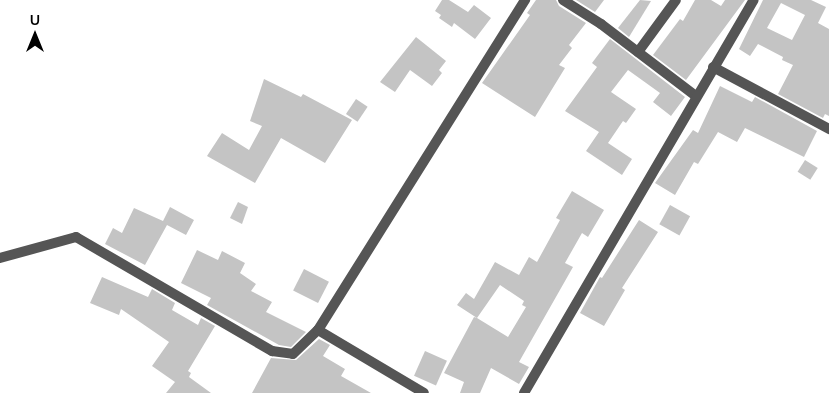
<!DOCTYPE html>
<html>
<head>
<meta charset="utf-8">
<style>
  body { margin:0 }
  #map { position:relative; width:829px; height:393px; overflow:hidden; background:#fff; font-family:Mulish,sans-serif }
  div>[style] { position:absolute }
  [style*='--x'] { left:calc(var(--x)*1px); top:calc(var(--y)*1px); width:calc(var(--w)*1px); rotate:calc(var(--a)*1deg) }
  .building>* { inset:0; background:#c4c4c4; transform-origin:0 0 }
  .street>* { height:10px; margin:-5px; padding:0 5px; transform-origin:5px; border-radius:5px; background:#555 }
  span { translate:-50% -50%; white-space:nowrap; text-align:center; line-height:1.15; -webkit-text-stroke:4px #fff; paint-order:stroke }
  .north { position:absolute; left:10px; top:10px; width:50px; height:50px; -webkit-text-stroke:4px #fff; paint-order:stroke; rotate:0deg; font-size:14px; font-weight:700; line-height:20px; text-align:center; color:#000 }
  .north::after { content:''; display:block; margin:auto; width:18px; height:22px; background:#000; clip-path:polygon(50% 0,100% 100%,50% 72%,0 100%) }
</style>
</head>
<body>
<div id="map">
  <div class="building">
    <i style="clip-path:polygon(442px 0,449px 0,468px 12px,474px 5px,491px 18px,475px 39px,454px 23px,452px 27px,439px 18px,441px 15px,435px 11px)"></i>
    <i style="clip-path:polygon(536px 0,556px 0,559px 6px,586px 23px,569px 45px,572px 48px,559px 65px,565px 68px,535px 117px,482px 83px,530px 15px,527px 13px)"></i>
    <i style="clip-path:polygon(576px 0,604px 0,595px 12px)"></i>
    <i style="clip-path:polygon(640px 0,651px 1px,629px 37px,618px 28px)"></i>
    <i style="clip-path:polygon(695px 0,711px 0,721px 6px,725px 0,745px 0,686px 80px,653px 55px,680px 19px,683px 21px)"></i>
    <i style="clip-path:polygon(evenodd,763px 0,811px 0,826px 7px,818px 23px,829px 29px,829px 116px,825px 114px,823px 118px,778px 94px,793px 65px,782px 60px,783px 57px,758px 44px,750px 56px,739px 49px,763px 0,781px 3px,805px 15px,792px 40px,767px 28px,781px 3px)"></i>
    <i style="clip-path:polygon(416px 37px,446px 61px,439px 70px,442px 73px,432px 86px,410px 70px,395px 92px,380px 82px)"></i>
    <i style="clip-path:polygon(610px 39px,685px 97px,671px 116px,653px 102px,660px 93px,628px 70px,611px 92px,636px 109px,626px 123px,623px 121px,608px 143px,632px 159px,622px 175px,586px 151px,599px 132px,565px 111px,597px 67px,592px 63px)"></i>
    <i style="clip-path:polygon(264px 79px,301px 97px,303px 94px,352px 120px,325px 163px,281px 138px,255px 183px,207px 156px,222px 133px,249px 150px,262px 126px,250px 121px)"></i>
    <i style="clip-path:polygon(720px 86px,752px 102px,755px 97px,817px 131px,804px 157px,745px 128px,737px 142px,718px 132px,698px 164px,694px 162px,675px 195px,655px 183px,693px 130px,698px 133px)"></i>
    <i style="left:356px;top:99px;width:14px;height:18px;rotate:34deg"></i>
    <i style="left:805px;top:160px;width:15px;height:14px;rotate:32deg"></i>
    <i style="clip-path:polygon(evenodd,572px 191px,604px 210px,588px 237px,582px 233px,565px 263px,573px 267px,519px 362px,529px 367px,519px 384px,491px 368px,480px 393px,460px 393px,464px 382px,444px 373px,474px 317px,477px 318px,457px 305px,466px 293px,474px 299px,495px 262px,519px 275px,529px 257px,537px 262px,560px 220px,556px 218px,572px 191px,500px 285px,524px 301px,522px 305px,526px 307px,508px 337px,477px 318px,500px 285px)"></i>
    <i style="clip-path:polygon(238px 202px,248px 207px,242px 224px,230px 218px)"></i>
    <i style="left:670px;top:205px;width:23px;height:22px;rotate:29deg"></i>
    <i style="clip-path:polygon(170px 207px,194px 220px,186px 235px,167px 225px,145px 265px,105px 244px,113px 228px,122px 233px,134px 208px,163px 221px)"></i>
    <i style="clip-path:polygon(639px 220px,658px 232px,622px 288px,625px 290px,604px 326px,580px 313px,600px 277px,602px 278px)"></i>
    <i style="clip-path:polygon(197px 250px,218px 260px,222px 251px,245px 263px,240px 273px,256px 284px,251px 291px,272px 302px,266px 312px,306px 332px,291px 347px,279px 345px,207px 305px,211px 298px,181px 283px)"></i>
    <i style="left:304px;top:269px;width:28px;height:24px;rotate:27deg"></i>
    <i style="clip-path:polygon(102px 277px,148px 297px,152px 289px,175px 303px,172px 310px,198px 325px,201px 318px,215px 326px,188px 371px,191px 373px,189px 377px,211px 393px,166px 393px,175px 382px,152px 366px,169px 342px,121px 309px,119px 315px,90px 303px)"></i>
    <i style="clip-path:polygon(319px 339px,330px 345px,323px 356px,345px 369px,341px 376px,371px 393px,252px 393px,271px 358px,296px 360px)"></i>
    <i style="left:425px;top:351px;width:24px;height:27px;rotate:24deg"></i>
  </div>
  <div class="street">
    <i style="--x:563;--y:0;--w:45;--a:32.3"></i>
    <i style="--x:601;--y:24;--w:119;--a:37.2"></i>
    <i style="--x:638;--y:52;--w:64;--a:-53.8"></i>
    <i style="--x:713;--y:67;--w:132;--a:28.1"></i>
    <i style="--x:0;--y:258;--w:79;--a:-15.4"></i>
    <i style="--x:76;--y:237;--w:227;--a:30.2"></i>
    <i style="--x:272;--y:351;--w:21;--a:8"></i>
    <i style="--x:293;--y:354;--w:35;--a:-44"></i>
    <i style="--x:318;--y:330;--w:123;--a:30.7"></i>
    <i style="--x:318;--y:330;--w:390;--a:-57.9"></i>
    <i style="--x:524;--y:393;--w:455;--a:-59.7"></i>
  </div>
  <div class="north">U</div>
</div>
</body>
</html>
